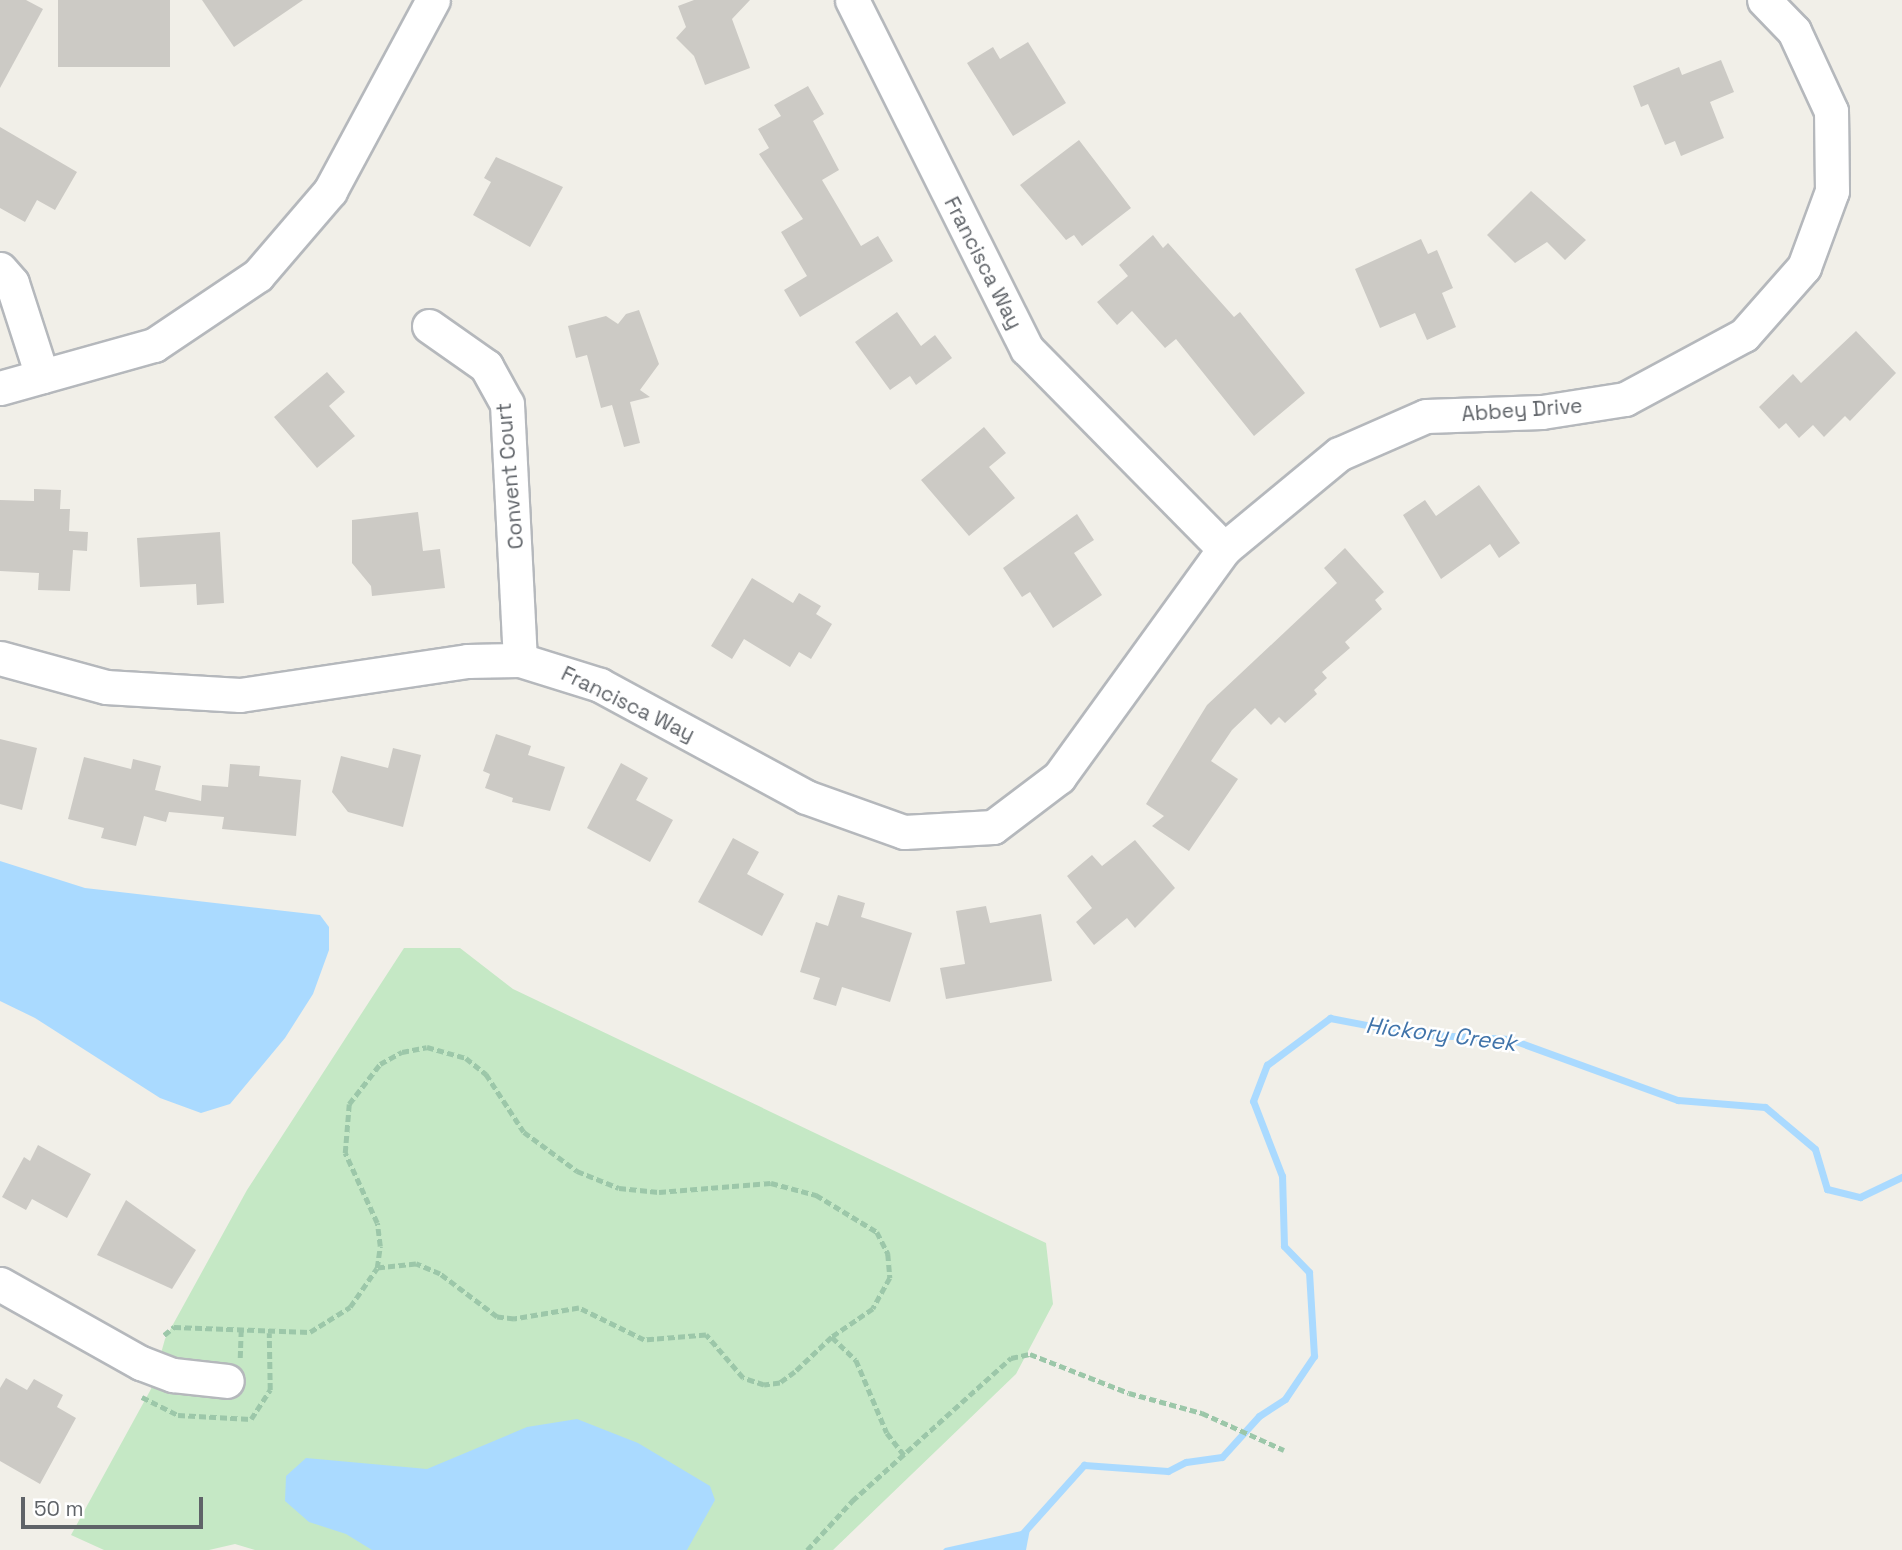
<!DOCTYPE html>
<html>
<head>
<meta charset="utf-8">
<style>
  body { margin:0 }
  #map { position:relative; width:1902px; height:1550px; overflow:hidden; background:#f1efe8; font-family:"Space Grotesk",sans-serif }
  div>[style] { position:absolute }
  [style*='--x'] { left:calc(var(--x)*1px); top:calc(var(--y)*1px); width:calc(var(--w)*1px); rotate:calc(var(--a)*1deg) }
  .green>* { inset:0; background:#c5e8c5 }
  .water>* { inset:0; background:#aadaff }
  .stream>* { height:7px; margin:-3.5px; padding:0 3.5px; transform-origin:3.5px; border-radius:3.5px; background:#aadaff }
  .building>* { inset:0; background:#cccac5; transform-origin:0 0 }
  .path>* { height:4.5px; margin-top:-2.25px; transform-origin:0; background:repeating-linear-gradient(90deg,#9cc7a9 0 7px,transparent 0 10.5px) }
  .roads { filter:drop-shadow(2px 0 #b5b8bc) drop-shadow(-2px 0 #b5b8bc) drop-shadow(0 2px #b5b8bc) drop-shadow(0 -2px #b5b8bc) }
  .minor>* { height:33px; margin:-16.5px; padding:0 16.5px; transform-origin:16.5px; border-radius:16.5px; background:#fff }
  span { translate:-50% -50%; white-space:nowrap; text-align:center; line-height:1.15; -webkit-text-stroke:5px #fff; paint-order:stroke }
  .street-label { font-size:21px; color:#5f6368 }
  .water-label { font-size:23px; color:#4174aa; font-style:italic }
  .scale { position:absolute; left:21px; top:1497px; width:182px; height:32px; box-sizing:border-box; border:4px solid #5f6368; border-top:0; padding-left:9px; font-size:21px; line-height:24px; white-space:nowrap; color:#5f6368; -webkit-text-stroke:5px #fff; paint-order:stroke }
</style>
</head>
<body>
<div id="map">
  <div class="green">
    <i style="clip-path:polygon(404px 948px,460px 948px,513px 989px,1046px 1243px,1053px 1304px,1016px 1374px,833px 1550px,255px 1550px,235px 1544px,209px 1550px,104px 1550px,71px 1535px,151px 1389px,165px 1339px,247px 1190px)"></i>
  </div>
  <div class="water">
    <i style="clip-path:polygon(0 861px,85px 888px,320px 915px,329px 927px,329px 950px,313px 994px,285px 1038px,230px 1104px,201px 1113px,160px 1098px,35px 1018px,0 1001px)"></i>
    <i style="clip-path:polygon(577px 1419px,638px 1443px,710px 1486px,715px 1500px,687px 1550px,372px 1550px,346px 1534px,309px 1522px,285px 1501px,286px 1476px,306px 1458px,427px 1469px,527px 1427px)"></i>
    <i style="clip-path:polygon(1030px 1529px,1026px 1550px,943px 1550px,945px 1548px)"></i>
  </div>
  <div class="stream">
    <i style="--x:1022;--y:1534;--w:93;--a:-48.1"></i>
    <i style="--x:1084;--y:1465;--w:84;--a:4.1"></i>
    <i style="--x:1168;--y:1471;--w:20;--a:-27"></i>
    <i style="--x:1186;--y:1462;--w:36;--a:-8"></i>
    <i style="--x:1222;--y:1457;--w:55;--a:-47.9"></i>
    <i style="--x:1259;--y:1416;--w:31;--a:-33"></i>
    <i style="--x:1285;--y:1399;--w:52;--a:-56"></i>
    <i style="--x:1314;--y:1356;--w:84;--a:-93.4"></i>
    <i style="--x:1309;--y:1272;--w:36;--a:-134"></i>
    <i style="--x:1284;--y:1246;--w:70;--a:-91.6"></i>
    <i style="--x:1282;--y:1176;--w:80;--a:-111.1"></i>
    <i style="--x:1253;--y:1101;--w:39;--a:-69"></i>
    <i style="--x:1267;--y:1065;--w:79;--a:-36.7"></i>
    <i style="--x:1330;--y:1018;--w:86;--a:10.8"></i>
    <i style="--x:1414;--y:1034;--w:96;--a:3"></i>
    <i style="--x:1510;--y:1039;--w:179;--a:20"></i>
    <i style="--x:1678;--y:1100;--w:87;--a:4.6"></i>
    <i style="--x:1765;--y:1107;--w:65;--a:40"></i>
    <i style="--x:1815;--y:1149;--w:42;--a:73.3"></i>
    <i style="--x:1827;--y:1189;--w:34;--a:14"></i>
    <i style="--x:1860;--y:1197;--w:47;--a:-25.5"></i>
  </div>
  <div class="building">
    <i style="clip-path:polygon(0 0,26px 0,43px 9px,0 88px)"></i>
    <i style="left:58px;top:0;width:112px;height:67px"></i>
    <i style="clip-path:polygon(202px 0,303px 0,234px 47px)"></i>
    <i style="clip-path:polygon(694px 0,750px 0,732px 19px,750px 68px,705px 85px,694px 56px,676px 38px,686px 27px,678px 6px)"></i>
    <i style="clip-path:polygon(1028px 42px,1066px 103px,1013px 136px,967px 63px,993px 47px,1000px 59px)"></i>
    <i style="clip-path:polygon(1721px 60px,1734px 92px,1710px 102px,1724px 138px,1681px 156px,1675px 141px,1665px 145px,1648px 104px,1641px 107px,1633px 86px,1679px 67px,1682px 75px)"></i>
    <i style="clip-path:polygon(808px 86px,824px 114px,813px 121px,839px 170px,822px 180px,861px 246px,878px 236px,893px 261px,800px 317px,784px 290px,807px 276px,781px 232px,803px 219px,759px 154px,769px 148px,758px 129px,781px 116px,774px 105px)"></i>
    <i style="clip-path:polygon(0 127px,77px 172px,55px 210px,37px 200px,25px 222px,0 208px)"></i>
    <i style="clip-path:polygon(1079px 140px,1131px 208px,1082px 246px,1074px 235px,1066px 240px,1020px 185px)"></i>
    <i style="clip-path:polygon(496px 157px,563px 187px,530px 247px,473px 215px,491px 182px,484px 178px)"></i>
    <i style="clip-path:polygon(1531px 191px,1586px 240px,1565px 260px,1547px 242px,1515px 263px,1487px 235px)"></i>
    <i style="clip-path:polygon(1153px 235px,1163px 248px,1168px 243px,1234px 317px,1240px 312px,1305px 393px,1254px 436px,1176px 339px,1165px 348px,1132px 311px,1117px 325px,1097px 302px,1128px 276px,1119px 265px)"></i>
    <i style="clip-path:polygon(1421px 239px,1428px 254px,1437px 250px,1453px 288px,1442px 293px,1456px 327px,1427px 340px,1415px 313px,1380px 328px,1355px 269px)"></i>
    <i style="clip-path:polygon(639px 310px,659px 364px,640px 390px,650px 397px,630px 402px,640px 443px,624px 447px,612px 405px,601px 408px,587px 355px,576px 358px,568px 326px,606px 316px,618px 324px,626px 314px)"></i>
    <i style="clip-path:polygon(897px 312px,921px 346px,935px 335px,952px 358px,916px 385px,910px 376px,890px 390px,855px 342px)"></i>
    <i style="clip-path:polygon(1856px 331px,1896px 373px,1850px 421px,1845px 416px,1824px 437px,1813px 425px,1799px 438px,1786px 423px,1779px 429px,1759px 407px,1793px 374px,1801px 383px)"></i>
    <i style="clip-path:polygon(327px 372px,345px 392px,329px 406px,355px 436px,317px 468px,274px 417px)"></i>
    <i style="clip-path:polygon(984px 427px,1006px 453px,989px 467px,1015px 498px,969px 536px,921px 480px)"></i>
    <i style="clip-path:polygon(1479px 485px,1520px 543px,1499px 558px,1490px 544px,1441px 579px,1403px 515px,1425px 500px,1436px 516px)"></i>
    <i style="clip-path:polygon(34px 489px,61px 490px,60px 509px,70px 509px,69px 531px,88px 532px,87px 551px,73px 550px,70px 591px,38px 590px,39px 573px,0 571px,0 500px,34px 501px)"></i>
    <i style="clip-path:polygon(418px 512px,423px 551px,440px 549px,445px 588px,372px 596px,371px 586px,352px 563px,352px 520px)"></i>
    <i style="clip-path:polygon(1077px 514px,1094px 540px,1074px 553px,1102px 595px,1053px 628px,1030px 592px,1022px 597px,1003px 568px)"></i>
    <i style="clip-path:polygon(220px 532px,224px 603px,197px 605px,196px 584px,140px 587px,137px 538px)"></i>
    <i style="clip-path:polygon(1345px 548px,1384px 592px,1375px 600px,1382px 609px,1345px 642px,1350px 648px,1322px 672px,1327px 678px,1314px 690px,1317px 694px,1285px 723px,1279px 717px,1271px 725px,1255px 708px,1232px 730px,1211px 761px,1238px 779px,1189px 851px,1152px 826px,1164px 816px,1146px 804px,1207px 705px,1337px 583px,1324px 568px)"></i>
    <i style="clip-path:polygon(752px 578px,793px 603px,799px 593px,821px 606px,816px 614px,832px 624px,811px 659px,799px 652px,790px 667px,744px 639px,732px 659px,711px 646px)"></i>
    <i style="clip-path:polygon(496px 734px,531px 746px,528px 755px,565px 767px,550px 811px,512px 802px,513px 798px,485px 788px,490px 774px,483px 771px)"></i>
    <i style="clip-path:polygon(0 739px,37px 748px,22px 810px,0 804px)"></i>
    <i style="clip-path:polygon(393px 748px,421px 755px,403px 827px,348px 812px,332px 792px,341px 756px,388px 768px)"></i>
    <i style="clip-path:polygon(84px 757px,131px 769px,133px 759px,161px 766px,155px 790px,201px 801px,202px 785px,228px 787px,230px 764px,260px 766px,259px 776px,301px 780px,296px 836px,222px 829px,224px 817px,169px 812px,166px 822px,144px 816px,136px 846px,101px 838px,104px 828px,68px 819px)"></i>
    <i style="clip-path:polygon(621px 763px,648px 778px,636px 800px,673px 820px,650px 862px,587px 828px)"></i>
    <i style="clip-path:polygon(733px 838px,759px 852px,747px 874px,784px 894px,762px 936px,698px 902px)"></i>
    <i style="clip-path:polygon(1135px 840px,1175px 888px,1135px 928px,1127px 918px,1094px 945px,1076px 922px,1092px 908px,1067px 876px,1092px 855px,1102px 866px)"></i>
    <i style="clip-path:polygon(838px 895px,865px 903px,861px 917px,912px 933px,890px 1002px,842px 987px,836px 1006px,813px 999px,820px 978px,800px 972px,816px 922px,828px 926px)"></i>
    <i style="clip-path:polygon(986px 906px,990px 923px,1041px 914px,1052px 981px,946px 999px,940px 968px,965px 964px,956px 911px)"></i>
    <i style="clip-path:polygon(38px 1145px,91px 1174px,67px 1218px,32px 1199px,26px 1210px,2px 1197px,24px 1157px,30px 1161px)"></i>
    <i style="clip-path:polygon(126px 1200px,196px 1250px,172px 1289px,97px 1255px)"></i>
    <i style="clip-path:polygon(6px 1378px,27px 1390px,34px 1379px,63px 1395px,57px 1407px,76px 1418px,40px 1484px,0 1461px,0 1388px)"></i>
  </div>
  <div class="path">
    <i style="--x:164;--y:1335;--w:13;--a:-39"></i>
    <i style="--x:174;--y:1327;--w:136;--a:2.1"></i>
    <i style="--x:310;--y:1332;--w:47;--a:-32"></i>
    <i style="--x:350;--y:1307;--w:47;--a:-55.3"></i>
    <i style="--x:377;--y:1268;--w:22;--a:-82"></i>
    <i style="--x:380;--y:1246;--w:23;--a:-97"></i>
    <i style="--x:377;--y:1223;--w:77;--a:-114.6"></i>
    <i style="--x:345;--y:1153;--w:49;--a:-85.3"></i>
    <i style="--x:349;--y:1104;--w:51;--a:-52.2"></i>
    <i style="--x:380;--y:1064;--w:25;--a:-29"></i>
    <i style="--x:402;--y:1052;--w:25;--a:-11"></i>
    <i style="--x:427;--y:1047;--w:41;--a:15.8"></i>
    <i style="--x:466;--y:1058;--w:26;--a:39"></i>
    <i style="--x:486;--y:1074;--w:69;--a:56.8"></i>
    <i style="--x:524;--y:1132;--w:66;--a:36.3"></i>
    <i style="--x:577;--y:1171;--w:45;--a:22"></i>
    <i style="--x:619;--y:1188;--w:40;--a:5.7"></i>
    <i style="--x:659;--y:1192;--w:112;--a:-4.6"></i>
    <i style="--x:771;--y:1183;--w:47;--a:14.9"></i>
    <i style="--x:816;--y:1195;--w:71;--a:31.2"></i>
    <i style="--x:877;--y:1232;--w:25;--a:63"></i>
    <i style="--x:888;--y:1254;--w:24;--a:85"></i>
    <i style="--x:890;--y:1278;--w:35;--a:119"></i>
    <i style="--x:873;--y:1309;--w:50;--a:145.7"></i>
    <i style="--x:832;--y:1337;--w:51;--a:136.6"></i>
    <i style="--x:795;--y:1372;--w:19;--a:144"></i>
    <i style="--x:780;--y:1383;--w:16;--a:173"></i>
    <i style="--x:764;--y:1385;--w:22;--a:-162"></i>
    <i style="--x:743;--y:1378;--w:57;--a:-130.7"></i>
    <i style="--x:706;--y:1335;--w:62;--a:175.4"></i>
    <i style="--x:644;--y:1340;--w:72;--a:-153.8"></i>
    <i style="--x:579;--y:1308;--w:66;--a:170.4"></i>
    <i style="--x:514;--y:1319;--w:17;--a:-173"></i>
    <i style="--x:497;--y:1317;--w:71;--a:-143"></i>
    <i style="--x:440;--y:1274;--w:26;--a:-157"></i>
    <i style="--x:416;--y:1264;--w:39;--a:174"></i>
    <i style="--x:832;--y:1337;--w:33;--a:44"></i>
    <i style="--x:856;--y:1360;--w:79;--a:67"></i>
    <i style="--x:887;--y:1433;--w:28;--a:52"></i>
    <i style="--x:240;--y:1358;--w:27;--a:-88"></i>
    <i style="--x:142;--y:1397;--w:40;--a:26.6"></i>
    <i style="--x:178;--y:1415;--w:73;--a:3.1"></i>
    <i style="--x:251;--y:1419;--w:35;--a:-57"></i>
    <i style="--x:270;--y:1390;--w:57;--a:-91"></i>
    <i style="--x:807;--y:1550;--w:67;--a:-47.4"></i>
    <i style="--x:852;--y:1501;--w:214;--a:-42"></i>
    <i style="--x:1011;--y:1358;--w:19;--a:-12"></i>
    <i style="--x:1030;--y:1354;--w:106;--a:21.5"></i>
    <i style="--x:1129;--y:1393;--w:76;--a:15.3"></i>
    <i style="--x:1202;--y:1413;--w:90;--a:24.3"></i>
  </div>
  <div class="roads">
    <div class="minor">
      <i style="--x:852;--y:0;--w:390;--a:63.4"></i>
      <i style="--x:1027;--y:349;--w:281;--a:45.4"></i>
      <i style="--x:0;--y:269;--w:18;--a:49"></i>
      <i style="--x:12;--y:283;--w:98;--a:72.1"></i>
      <i style="--x:429;--y:326;--w:70;--a:35.1"></i>
      <i style="--x:486;--y:366;--w:43;--a:61.1"></i>
      <i style="--x:507;--y:404;--w:256;--a:87.1"></i>
      <i style="--x:0;--y:388;--w:160;--a:-15.6"></i>
      <i style="--x:154;--y:345;--w:125;--a:-33.9"></i>
      <i style="--x:258;--y:275;--w:111;--a:-49.4"></i>
      <i style="--x:330;--y:191;--w:217;--a:-61.7"></i>
      <i style="--x:0;--y:658;--w:110;--a:15.3"></i>
      <i style="--x:106;--y:687;--w:134;--a:3.4"></i>
      <i style="--x:240;--y:695;--w:230;--a:-8.5"></i>
      <i style="--x:467;--y:661;--w:53;--a:-1.1"></i>
      <i style="--x:520;--y:660;--w:84;--a:17.4"></i>
      <i style="--x:600;--y:685;--w:234;--a:28.5"></i>
      <i style="--x:806;--y:797;--w:104;--a:19.7"></i>
      <i style="--x:904;--y:832;--w:89;--a:-3.2"></i>
      <i style="--x:993;--y:827;--w:83;--a:-37.1"></i>
      <i style="--x:1059;--y:777;--w:281;--a:-54.1"></i>
      <i style="--x:1224;--y:549;--w:149;--a:-39.6"></i>
      <i style="--x:1339;--y:454;--w:95;--a:-23.6"></i>
      <i style="--x:1426;--y:416;--w:116;--a:-2"></i>
      <i style="--x:1542;--y:412;--w:84;--a:-8.9"></i>
      <i style="--x:1625;--y:399;--w:135;--a:-28.3"></i>
      <i style="--x:1744;--y:335;--w:91;--a:-48.6"></i>
      <i style="--x:1804;--y:267;--w:81;--a:-69.8"></i>
      <i style="--x:1832;--y:191;--w:80;--a:-90.7"></i>
      <i style="--x:1831;--y:111;--w:88;--a:-114.8"></i>
      <i style="--x:1794;--y:31;--w:43;--a:-134.1"></i>
      <i style="--x:0;--y:1284;--w:162;--a:29.3"></i>
      <i style="--x:141;--y:1363;--w:34;--a:21"></i>
      <i style="--x:173;--y:1375;--w:54;--a:6.3"></i>
    </div>
  </div>
  <div class="street-label">
    <span style="left:983px;top:263px;rotate:63deg">Francisca Way</span>
    <span style="left:1522px;top:410px;rotate:-4deg">Abbey Drive</span>
    <span style="left:510px;top:476px;rotate:-95deg">Convent Court</span>
    <span style="left:628px;top:704px;rotate:26deg">Francisca Way</span>
  </div>
  <div class="water-label">
    <span style="left:1441px;top:1034px;rotate:7deg">Hickory Creek</span>
  </div>
  <div class="scale">50 m</div>
</div>
</body>
</html>
